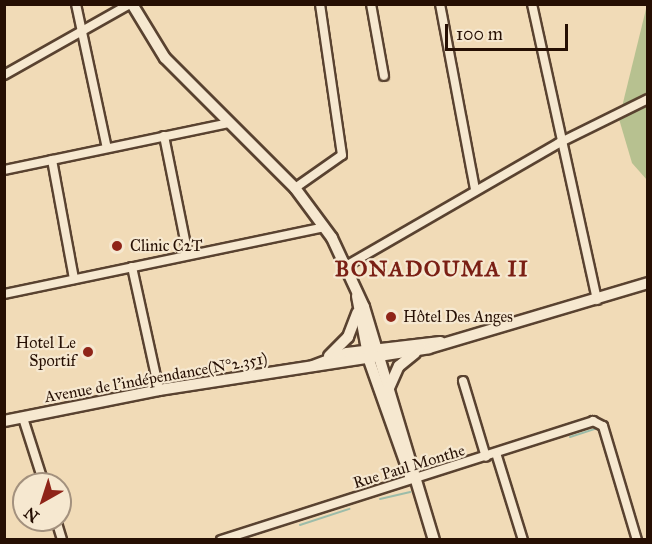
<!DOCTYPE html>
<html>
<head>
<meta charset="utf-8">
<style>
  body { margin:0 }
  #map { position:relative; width:652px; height:544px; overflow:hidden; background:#f1dbb7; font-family:"IM FELL Great Primer",serif }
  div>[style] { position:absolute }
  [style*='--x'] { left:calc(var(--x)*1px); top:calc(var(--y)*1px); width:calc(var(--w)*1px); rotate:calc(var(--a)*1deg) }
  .green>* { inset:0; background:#b7c190 }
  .stream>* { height:2px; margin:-1px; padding:0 1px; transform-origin:1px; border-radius:1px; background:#9cbca9 }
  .roads { filter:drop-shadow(2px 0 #594230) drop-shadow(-2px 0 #594230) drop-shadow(0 2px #594230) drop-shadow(0 -2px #594230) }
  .street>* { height:8px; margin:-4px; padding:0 4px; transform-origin:4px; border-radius:4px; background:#f6e8d0 }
  .secondary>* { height:10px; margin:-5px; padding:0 5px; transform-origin:5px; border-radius:5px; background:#f6e8d0 }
  .dots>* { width:16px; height:16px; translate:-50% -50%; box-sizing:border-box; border:3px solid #f6e8d0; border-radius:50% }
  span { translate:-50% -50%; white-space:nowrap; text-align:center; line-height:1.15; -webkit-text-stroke:4.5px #f6e8d0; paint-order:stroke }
  .poi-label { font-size:16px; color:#260f03 }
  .left { translate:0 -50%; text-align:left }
  .right { translate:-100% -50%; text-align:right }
  .street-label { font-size:16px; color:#260f03 }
  .district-label { font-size:22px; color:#7a1f14; font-weight:700; letter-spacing:1.5px }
  .frame { position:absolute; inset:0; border:6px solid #260f03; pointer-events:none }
  .north { position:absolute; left:12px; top:472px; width:60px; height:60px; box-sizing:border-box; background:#f6e8d0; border:2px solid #a3917e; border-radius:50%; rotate:219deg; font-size:16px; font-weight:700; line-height:24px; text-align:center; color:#260f03 }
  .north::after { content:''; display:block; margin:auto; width:21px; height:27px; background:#8f2418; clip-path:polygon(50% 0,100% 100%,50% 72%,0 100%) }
  .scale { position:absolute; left:445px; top:24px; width:123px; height:27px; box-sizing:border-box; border:3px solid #260f03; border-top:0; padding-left:8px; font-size:18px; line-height:21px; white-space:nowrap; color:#260f03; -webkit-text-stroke:4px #f6e8d0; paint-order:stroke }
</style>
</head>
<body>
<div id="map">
  <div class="green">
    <i style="clip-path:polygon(647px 5px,647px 180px,632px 163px,619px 119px)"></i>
  </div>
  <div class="stream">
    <i style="--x:89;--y:22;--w:16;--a:-30"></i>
    <i style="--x:51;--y:44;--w:31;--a:-31"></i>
    <i style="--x:6;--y:69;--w:10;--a:-29"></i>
    <i style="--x:570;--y:437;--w:28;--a:-18"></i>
    <i style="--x:380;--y:499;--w:31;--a:-13"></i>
    <i style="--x:300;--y:525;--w:52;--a:-18.1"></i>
    <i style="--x:253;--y:540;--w:1;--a:-45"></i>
  </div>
  <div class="roads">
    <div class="street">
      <i style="--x:76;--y:4;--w:147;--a:77.9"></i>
      <i style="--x:371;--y:4;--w:73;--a:79.8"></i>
      <i style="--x:440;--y:4;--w:189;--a:79.3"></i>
      <i style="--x:532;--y:4;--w:303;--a:77.6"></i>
      <i style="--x:4;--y:75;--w:145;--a:-29.4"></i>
      <i style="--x:164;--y:136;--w:121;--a:78.6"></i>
      <i style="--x:52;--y:160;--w:121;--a:79.5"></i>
      <i style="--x:4;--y:170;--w:229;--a:-11.8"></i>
      <i style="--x:295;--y:188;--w:57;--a:-35.1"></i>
      <i style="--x:342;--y:155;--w:153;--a:-98.3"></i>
      <i style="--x:346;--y:266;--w:246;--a:-30"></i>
      <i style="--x:559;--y:143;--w:99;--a:-26.3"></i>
      <i style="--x:132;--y:267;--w:126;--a:77.6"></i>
      <i style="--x:4;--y:294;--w:327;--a:-11.8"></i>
      <i style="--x:463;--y:381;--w:79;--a:73.2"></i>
      <i style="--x:23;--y:418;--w:69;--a:72.3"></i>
      <i style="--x:496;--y:453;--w:91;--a:72.8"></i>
      <i style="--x:56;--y:520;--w:21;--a:73"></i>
      <i style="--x:221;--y:540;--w:391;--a:-17.7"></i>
      <i style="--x:593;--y:421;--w:11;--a:27"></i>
      <i style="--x:603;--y:426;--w:119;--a:73.4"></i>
    </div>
    <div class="secondary">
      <i style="--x:132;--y:4;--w:63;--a:58.6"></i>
      <i style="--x:165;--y:58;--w:184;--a:45"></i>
      <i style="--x:295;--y:188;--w:62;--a:53.5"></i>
      <i style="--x:332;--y:238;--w:76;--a:65.1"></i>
      <i style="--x:364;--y:307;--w:243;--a:73.3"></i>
      <i style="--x:357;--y:296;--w:65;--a:79.4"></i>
      <i style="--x:369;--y:360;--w:123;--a:70.5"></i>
      <i style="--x:329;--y:356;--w:27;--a:-45"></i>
      <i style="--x:348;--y:337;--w:26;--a:-69"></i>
      <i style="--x:313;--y:366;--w:36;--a:-21"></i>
      <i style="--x:347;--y:353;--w:94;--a:-6.7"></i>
      <i style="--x:389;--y:388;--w:24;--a:-66"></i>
      <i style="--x:399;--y:366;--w:21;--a:-39"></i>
      <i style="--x:4;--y:421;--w:158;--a:-11.3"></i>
      <i style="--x:159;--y:390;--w:273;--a:-8.8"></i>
      <i style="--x:429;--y:348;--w:228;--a:-16.5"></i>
    </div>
  </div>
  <div class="dots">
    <i style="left:117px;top:246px;background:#8f2418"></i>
    <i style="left:391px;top:317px;background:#8f2418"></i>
    <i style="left:88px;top:352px;background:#8f2418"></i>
  </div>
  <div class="poi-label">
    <span class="left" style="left:130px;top:246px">Clinic C2T</span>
    <span class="left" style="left:403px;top:317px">Hôtel Des Anges</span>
    <span class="right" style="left:76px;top:352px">Hotel Le<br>Sportif</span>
  </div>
  <div class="street-label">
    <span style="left:156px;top:378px;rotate:-10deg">Avenue de l'indépendance(N°2.351)</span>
    <span style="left:409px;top:467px;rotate:-17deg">Rue Paul Monthe</span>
  </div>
  <div class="district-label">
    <span style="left:432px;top:269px">BONADOUMA II</span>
  </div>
  <div class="frame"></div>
  <div class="north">N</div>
  <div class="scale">100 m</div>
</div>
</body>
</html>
